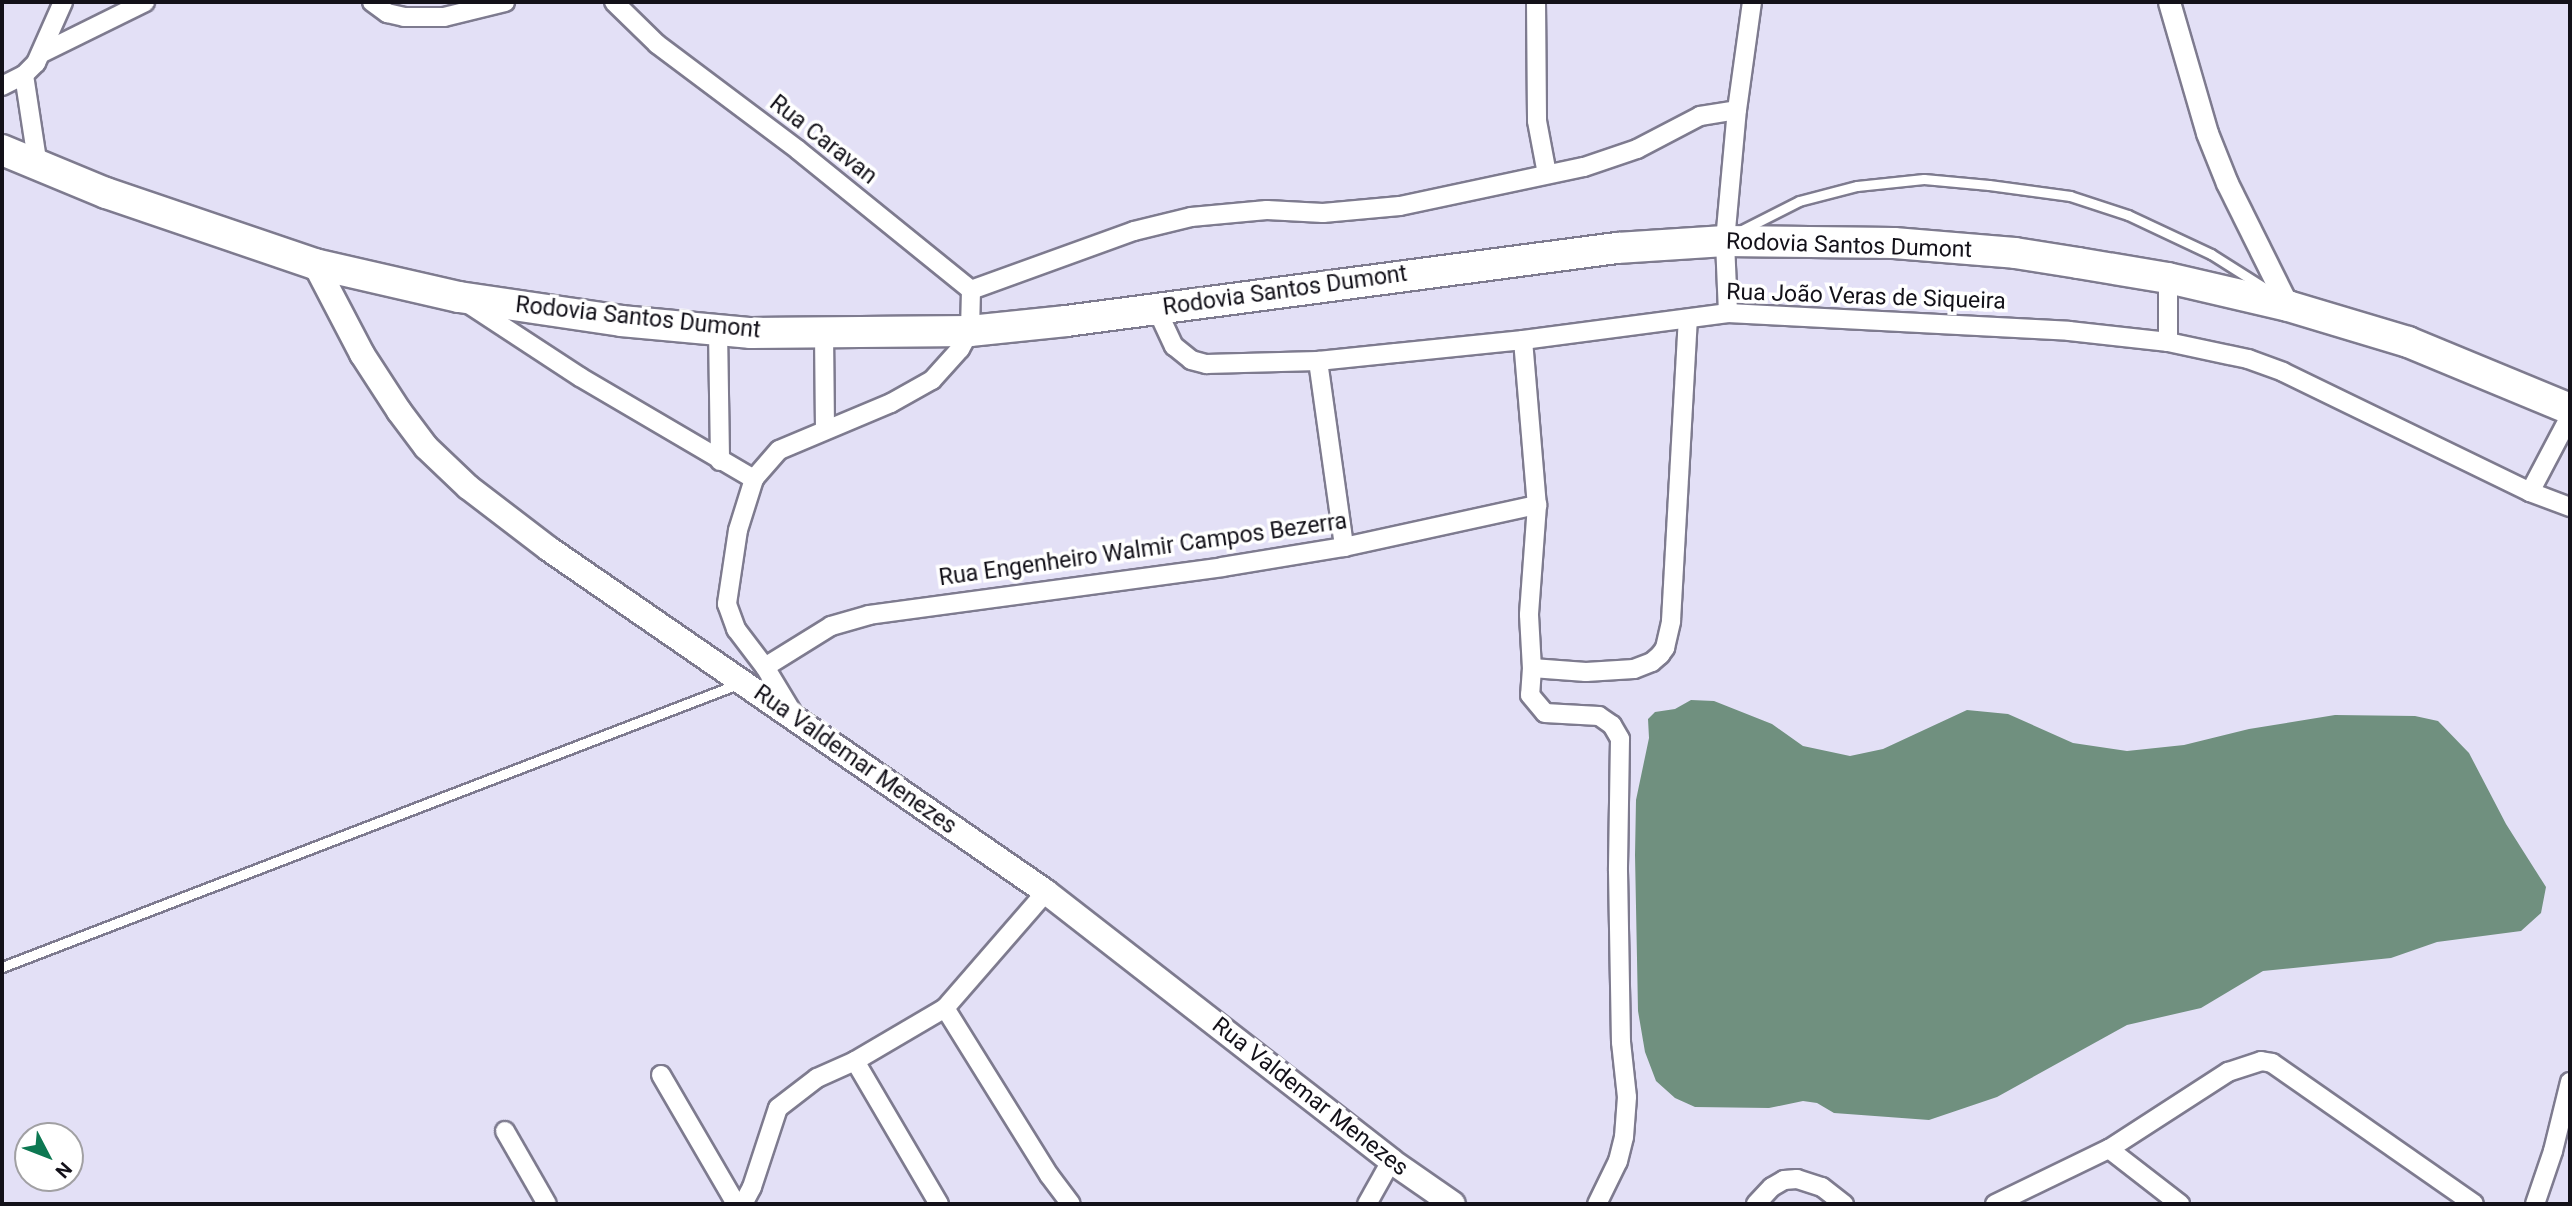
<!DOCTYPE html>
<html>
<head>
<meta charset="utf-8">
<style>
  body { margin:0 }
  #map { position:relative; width:2572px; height:1206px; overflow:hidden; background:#e3e0f6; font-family:Roboto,sans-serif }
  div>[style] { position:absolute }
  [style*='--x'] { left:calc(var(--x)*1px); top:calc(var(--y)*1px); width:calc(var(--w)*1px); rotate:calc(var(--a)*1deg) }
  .water>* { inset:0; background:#70907f }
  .roads { filter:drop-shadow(2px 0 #7e7b8f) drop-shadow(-2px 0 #7e7b8f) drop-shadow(0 2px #7e7b8f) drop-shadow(0 -2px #7e7b8f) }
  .service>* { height:9px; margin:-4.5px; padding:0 4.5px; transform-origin:4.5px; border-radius:4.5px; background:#fff }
  .minor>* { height:18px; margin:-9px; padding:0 9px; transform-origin:9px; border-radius:9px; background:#fff }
  .tertiary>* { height:21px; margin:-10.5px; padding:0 10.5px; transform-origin:10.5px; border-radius:10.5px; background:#fff }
  .secondary>* { height:24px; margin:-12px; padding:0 12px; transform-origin:12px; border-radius:12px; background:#fff }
  .trunk>* { height:30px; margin:-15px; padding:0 15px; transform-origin:15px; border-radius:15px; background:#fff }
  span { translate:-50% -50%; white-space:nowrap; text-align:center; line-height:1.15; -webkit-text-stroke:7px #fff; paint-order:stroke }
  .street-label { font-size:23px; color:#131119 }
  .frame { position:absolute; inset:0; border:4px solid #131119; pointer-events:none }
  .north { position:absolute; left:14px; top:1122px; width:70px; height:70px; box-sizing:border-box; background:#fff; border:2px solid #a1a0a3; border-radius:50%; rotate:132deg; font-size:19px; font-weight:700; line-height:28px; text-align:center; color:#131119 }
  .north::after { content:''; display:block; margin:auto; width:24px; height:32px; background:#0d7852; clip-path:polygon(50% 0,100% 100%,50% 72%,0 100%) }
</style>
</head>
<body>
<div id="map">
  <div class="water">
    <i style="clip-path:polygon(1691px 700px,1714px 701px,1772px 724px,1803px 746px,1850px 756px,1883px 749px,1967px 710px,2008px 714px,2073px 743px,2127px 751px,2184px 745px,2249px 729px,2335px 715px,2415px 716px,2438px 721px,2469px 753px,2506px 824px,2546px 887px,2541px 913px,2521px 931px,2437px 942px,2391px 958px,2263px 971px,2201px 1008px,2127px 1025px,1997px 1097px,1929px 1120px,1834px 1113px,1817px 1103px,1803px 1101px,1769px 1108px,1695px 1107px,1675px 1098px,1656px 1081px,1645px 1052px,1638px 1011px,1635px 855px,1636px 800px,1649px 738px,1648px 719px,1655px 712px,1675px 709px)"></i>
  </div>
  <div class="roads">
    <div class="service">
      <i style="--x:1738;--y:232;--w:68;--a:-26.9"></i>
      <i style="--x:1799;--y:201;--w:60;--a:-14.5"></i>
      <i style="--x:1857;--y:186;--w:67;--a:-6"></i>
      <i style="--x:1924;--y:179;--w:65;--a:5.3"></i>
      <i style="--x:1989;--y:185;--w:82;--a:7.7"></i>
      <i style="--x:2070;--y:196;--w:61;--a:18.1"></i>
      <i style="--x:2128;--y:215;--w:92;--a:25.2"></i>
      <i style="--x:2211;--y:254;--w:71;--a:32.3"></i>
      <i style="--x:2;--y:967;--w:789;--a:-21.03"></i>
    </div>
    <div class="minor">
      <i style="--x:372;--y:2;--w:19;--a:36"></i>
      <i style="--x:387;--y:13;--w:17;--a:13"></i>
      <i style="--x:404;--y:17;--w:40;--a:0"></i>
      <i style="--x:444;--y:17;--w:63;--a:-13.8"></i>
      <i style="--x:614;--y:2;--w:60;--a:44.3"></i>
      <i style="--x:657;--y:44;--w:176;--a:36.9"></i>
      <i style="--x:798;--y:150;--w:223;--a:39"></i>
      <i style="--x:971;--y:290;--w:41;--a:91.4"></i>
      <i style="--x:970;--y:331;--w:21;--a:119"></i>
      <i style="--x:960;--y:349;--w:42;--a:132.1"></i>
      <i style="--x:932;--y:380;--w:47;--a:150.7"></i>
      <i style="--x:891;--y:403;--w:121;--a:157.2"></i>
      <i style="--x:779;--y:450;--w:38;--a:131"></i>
      <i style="--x:754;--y:479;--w:53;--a:107.4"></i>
      <i style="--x:738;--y:530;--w:75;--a:98.5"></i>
      <i style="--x:727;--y:604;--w:27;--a:70"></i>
      <i style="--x:736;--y:629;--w:48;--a:52.7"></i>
      <i style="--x:765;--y:667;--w:56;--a:58.9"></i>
      <i style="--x:1536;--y:2;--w:119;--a:89.5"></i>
      <i style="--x:1537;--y:121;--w:54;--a:79.3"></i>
      <i style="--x:42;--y:53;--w:115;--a:-26.3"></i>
      <i style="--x:24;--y:75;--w:93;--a:81.3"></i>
      <i style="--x:2;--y:86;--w:25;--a:-27"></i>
      <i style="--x:24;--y:75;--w:17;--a:-45"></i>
      <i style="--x:36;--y:63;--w:67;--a:-66.1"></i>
      <i style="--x:971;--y:290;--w:173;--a:-19.9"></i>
      <i style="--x:1134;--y:231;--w:59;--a:-13.8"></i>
      <i style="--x:1191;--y:217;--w:76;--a:-5.3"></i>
      <i style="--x:1267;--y:210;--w:56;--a:3.1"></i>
      <i style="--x:1323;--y:213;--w:77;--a:-5.2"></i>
      <i style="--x:1400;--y:206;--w:188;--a:-12"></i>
      <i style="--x:1584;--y:167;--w:56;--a:-18.8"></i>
      <i style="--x:1637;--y:149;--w:71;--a:-27.6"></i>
      <i style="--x:1700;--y:116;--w:37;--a:-9"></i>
      <i style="--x:467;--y:303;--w:135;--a:33.2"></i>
      <i style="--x:580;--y:377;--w:202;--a:30.4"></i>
      <i style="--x:1157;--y:310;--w:40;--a:65"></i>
      <i style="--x:1174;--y:346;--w:22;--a:39"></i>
      <i style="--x:1191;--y:360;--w:16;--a:15"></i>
      <i style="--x:1206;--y:364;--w:112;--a:-1.5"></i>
      <i style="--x:1318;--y:361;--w:78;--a:-5.9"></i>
      <i style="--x:1396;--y:353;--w:128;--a:-5.8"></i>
      <i style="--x:1523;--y:340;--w:207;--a:-7.5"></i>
      <i style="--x:1728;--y:313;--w:341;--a:3"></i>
      <i style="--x:2069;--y:331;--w:100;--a:6.3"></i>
      <i style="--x:2168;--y:342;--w:82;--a:12"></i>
      <i style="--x:2248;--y:359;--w:37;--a:20"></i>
      <i style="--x:2283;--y:372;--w:275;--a:25.9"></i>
      <i style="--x:2530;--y:492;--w:43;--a:20.6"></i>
      <i style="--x:1728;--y:313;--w:72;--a:-92.4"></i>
      <i style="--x:1725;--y:241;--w:132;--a:-84.8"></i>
      <i style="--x:1737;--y:110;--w:109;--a:-82.1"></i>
      <i style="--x:718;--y:330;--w:131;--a:89.1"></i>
      <i style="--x:824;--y:333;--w:96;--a:89.4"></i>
      <i style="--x:1523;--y:340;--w:166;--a:85.2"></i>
      <i style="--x:1537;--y:505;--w:110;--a:94.2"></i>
      <i style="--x:1529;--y:615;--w:53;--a:86.8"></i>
      <i style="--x:1532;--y:668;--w:54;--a:4.2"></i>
      <i style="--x:1586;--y:672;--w:48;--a:-3.6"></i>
      <i style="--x:1634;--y:669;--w:19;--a:-21"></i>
      <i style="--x:1652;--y:662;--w:11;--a:-41"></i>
      <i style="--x:1660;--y:655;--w:9;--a:-54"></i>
      <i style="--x:1665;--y:648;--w:28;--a:-77"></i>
      <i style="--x:1671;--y:621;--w:302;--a:-86.8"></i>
      <i style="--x:2168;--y:342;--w:64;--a:-90"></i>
      <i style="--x:1318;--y:361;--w:188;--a:82"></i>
      <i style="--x:2530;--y:492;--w:86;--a:-62.2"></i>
      <i style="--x:765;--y:667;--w:78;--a:-31.8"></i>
      <i style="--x:831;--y:626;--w:40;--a:-16"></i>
      <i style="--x:869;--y:615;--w:356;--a:-7.7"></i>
      <i style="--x:1222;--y:567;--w:124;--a:-9.3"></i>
      <i style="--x:1344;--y:547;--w:198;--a:-12.3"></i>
      <i style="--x:1532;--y:668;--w:27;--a:94"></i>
      <i style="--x:1530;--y:695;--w:23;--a:50"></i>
      <i style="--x:1545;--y:713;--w:54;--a:3.2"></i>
      <i style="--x:1599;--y:716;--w:16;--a:35"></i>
      <i style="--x:1612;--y:725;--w:16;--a:60"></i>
      <i style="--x:1620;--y:739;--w:132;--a:90.9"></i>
      <i style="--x:1618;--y:871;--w:171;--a:89"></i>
      <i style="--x:1621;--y:1042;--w:55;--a:83.8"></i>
      <i style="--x:1627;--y:1097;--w:40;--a:94.3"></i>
      <i style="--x:1624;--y:1137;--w:25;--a:104"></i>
      <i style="--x:1618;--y:1161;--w:48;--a:116"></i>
      <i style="--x:945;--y:1008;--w:197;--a:58.1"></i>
      <i style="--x:1049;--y:1175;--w:36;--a:53"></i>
      <i style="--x:855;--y:1061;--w:166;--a:59.6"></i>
      <i style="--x:661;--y:1075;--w:149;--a:59.8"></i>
      <i style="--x:505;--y:1131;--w:84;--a:60.1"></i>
      <i style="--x:2109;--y:1149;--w:90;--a:37.8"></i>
      <i style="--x:743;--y:1204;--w:19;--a:-62"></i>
      <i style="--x:752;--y:1187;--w:83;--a:-71.8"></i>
      <i style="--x:778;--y:1108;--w:49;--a:-37.6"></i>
      <i style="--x:817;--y:1078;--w:42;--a:-24.1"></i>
      <i style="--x:855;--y:1061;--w:104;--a:-30.5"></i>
      <i style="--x:945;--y:1008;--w:154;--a:-49"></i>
      <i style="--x:1367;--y:1204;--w:49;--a:-60.8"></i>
      <i style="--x:1756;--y:1204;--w:23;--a:-47"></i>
      <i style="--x:1772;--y:1187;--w:14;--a:-30"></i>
      <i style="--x:1784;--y:1180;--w:13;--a:-4"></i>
      <i style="--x:1797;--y:1179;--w:26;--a:18"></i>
      <i style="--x:1822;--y:1187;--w:28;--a:38"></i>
      <i style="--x:1995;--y:1204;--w:127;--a:-25.8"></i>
      <i style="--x:2109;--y:1149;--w:142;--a:-32.9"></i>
      <i style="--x:2228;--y:1072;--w:35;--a:-18"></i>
      <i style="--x:2261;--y:1061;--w:11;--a:10"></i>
      <i style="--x:2272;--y:1063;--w:246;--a:34.9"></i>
      <i style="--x:2535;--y:1204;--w:56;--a:-71.2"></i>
      <i style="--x:2553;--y:1151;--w:71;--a:-76.2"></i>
    </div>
    <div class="tertiary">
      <i style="--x:2169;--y:2;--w:136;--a:73.8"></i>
      <i style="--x:2207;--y:133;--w:54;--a:68.2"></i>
      <i style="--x:2227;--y:183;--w:137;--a:63.6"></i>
    </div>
    <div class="secondary">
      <i style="--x:315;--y:264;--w:102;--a:62.4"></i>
      <i style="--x:362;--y:354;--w:68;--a:57"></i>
      <i style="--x:399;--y:411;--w:45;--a:53.1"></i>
      <i style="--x:426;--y:447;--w:58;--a:43.6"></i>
      <i style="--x:468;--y:487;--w:102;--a:37.4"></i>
      <i style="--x:549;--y:549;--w:604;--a:34.61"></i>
      <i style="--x:1046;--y:892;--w:437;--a:37.9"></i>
      <i style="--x:1391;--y:1161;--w:75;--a:34.7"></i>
    </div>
    <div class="trunk">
      <i style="--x:2;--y:150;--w:113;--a:22.5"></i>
      <i style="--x:106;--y:193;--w:221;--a:18.8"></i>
      <i style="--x:315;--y:264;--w:148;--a:12.9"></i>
      <i style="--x:459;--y:297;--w:164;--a:8.4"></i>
      <i style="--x:621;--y:321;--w:131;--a:5.3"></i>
      <i style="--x:751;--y:333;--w:219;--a:-0.5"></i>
      <i style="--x:970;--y:331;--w:97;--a:-5.9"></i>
      <i style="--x:1066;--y:321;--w:556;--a:-7.55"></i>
      <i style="--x:1617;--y:248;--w:108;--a:-3.7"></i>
      <i style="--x:1725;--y:241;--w:169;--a:0.7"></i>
      <i style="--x:1894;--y:243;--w:121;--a:4.7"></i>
      <i style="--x:2015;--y:253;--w:64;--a:9"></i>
      <i style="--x:2078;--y:263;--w:91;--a:9.5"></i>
      <i style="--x:2168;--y:278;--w:123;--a:13.1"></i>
      <i style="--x:2288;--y:306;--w:125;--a:16.7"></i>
      <i style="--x:2408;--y:342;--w:175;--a:22.5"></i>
    </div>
  </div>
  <div class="street-label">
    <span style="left:823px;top:140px;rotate:38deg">Rua Caravan</span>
    <span style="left:1849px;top:246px;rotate:2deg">Rodovia Santos Dumont</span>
    <span style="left:1285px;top:291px;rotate:-8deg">Rodovia Santos Dumont</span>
    <span style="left:1866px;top:297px;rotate:2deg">Rua João Veras de Siqueira</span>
    <span style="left:638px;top:318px;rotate:6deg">Rodovia Santos Dumont</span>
    <span style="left:1143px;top:550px;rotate:-8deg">Rua Engenheiro Walmir Campos Bezerra</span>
    <span style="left:855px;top:760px;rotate:35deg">Rua Valdemar Menezes</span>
    <span style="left:1310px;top:1097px;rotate:38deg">Rua Valdemar Menezes</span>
  </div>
  <div class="frame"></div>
  <div class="north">N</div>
</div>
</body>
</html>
